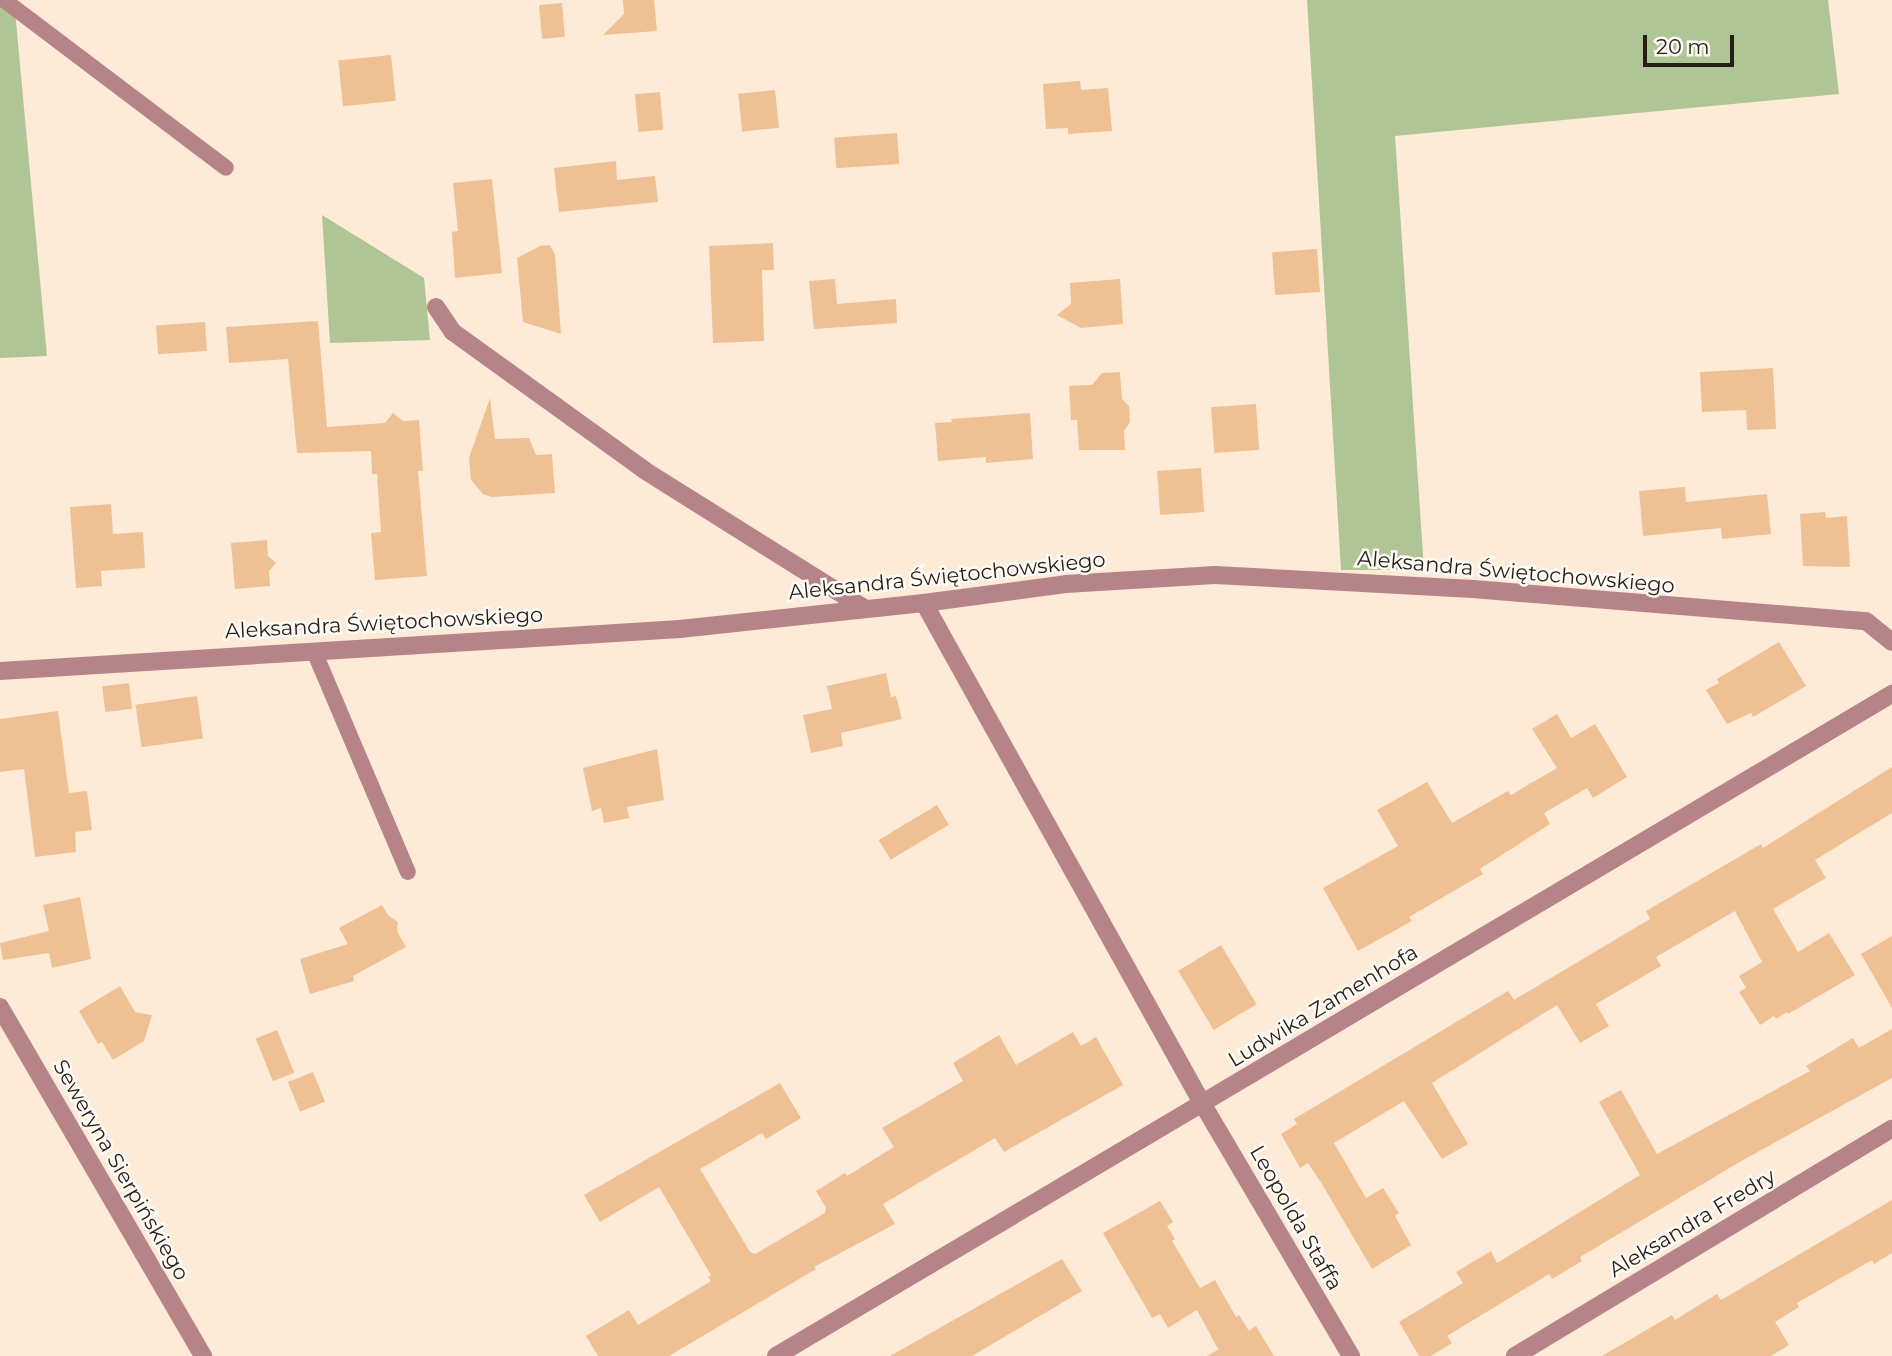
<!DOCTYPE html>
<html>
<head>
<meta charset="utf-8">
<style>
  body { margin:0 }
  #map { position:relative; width:1892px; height:1356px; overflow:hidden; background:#fdead7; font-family:Montserrat,sans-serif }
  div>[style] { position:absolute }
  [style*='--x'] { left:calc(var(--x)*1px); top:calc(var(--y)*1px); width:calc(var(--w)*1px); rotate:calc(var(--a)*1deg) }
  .green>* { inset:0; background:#b0c596 }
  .building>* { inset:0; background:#f0c095; transform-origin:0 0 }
  .service>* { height:16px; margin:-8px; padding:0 8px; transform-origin:8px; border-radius:8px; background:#b68388 }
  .minor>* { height:18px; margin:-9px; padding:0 9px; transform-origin:9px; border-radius:9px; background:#b68388 }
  span { translate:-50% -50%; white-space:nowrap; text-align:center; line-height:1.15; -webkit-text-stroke:5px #fefaf6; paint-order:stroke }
  .street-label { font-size:21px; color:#251f18 }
  .scale { position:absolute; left:1643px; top:35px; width:91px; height:32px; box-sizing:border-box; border:4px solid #251f18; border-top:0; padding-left:9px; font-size:21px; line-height:24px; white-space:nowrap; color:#251f18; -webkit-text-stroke:5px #fefaf6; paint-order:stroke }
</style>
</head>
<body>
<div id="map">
  <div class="green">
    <i style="clip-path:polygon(0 0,14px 0,47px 356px,0 358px)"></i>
    <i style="clip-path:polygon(1307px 0,1828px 0,1839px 94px,1395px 136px,1424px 570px,1341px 570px)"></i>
    <i style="clip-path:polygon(322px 215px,424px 278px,430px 340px,330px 343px)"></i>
  </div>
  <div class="building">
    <i style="clip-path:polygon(623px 0,654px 0,657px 31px,603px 35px,624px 14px)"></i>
    <i style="left:562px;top:3px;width:34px;height:23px;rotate:85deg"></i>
    <i style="left:391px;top:55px;width:46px;height:53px;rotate:84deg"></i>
    <i style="clip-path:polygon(1080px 81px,1081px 90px,1108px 88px,1112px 131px,1068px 134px,1068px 128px,1046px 129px,1043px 84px)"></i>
    <i style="left:775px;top:90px;width:38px;height:37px;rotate:84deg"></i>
    <i style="left:660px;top:92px;width:38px;height:25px;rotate:85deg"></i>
    <i style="left:897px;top:133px;width:31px;height:63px;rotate:86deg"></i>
    <i style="clip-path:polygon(616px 161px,617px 180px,655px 176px,658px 202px,559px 212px,554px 168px)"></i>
    <i style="clip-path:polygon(492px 179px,502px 273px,455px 278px,452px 232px,458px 231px,453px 183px)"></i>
    <i style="clip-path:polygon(773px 243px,774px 270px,762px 270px,764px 341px,713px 343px,709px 246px)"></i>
    <i style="clip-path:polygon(550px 245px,555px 255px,561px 334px,523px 322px,517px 258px,540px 246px)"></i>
    <i style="left:1317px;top:249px;width:43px;height:45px;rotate:86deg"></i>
    <i style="clip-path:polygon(835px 279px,837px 304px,896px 299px,897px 323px,814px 329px,809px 281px)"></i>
    <i style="clip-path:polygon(1120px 279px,1123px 324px,1081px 328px,1057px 315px,1071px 304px,1070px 283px)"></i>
    <i style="clip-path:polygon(318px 321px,327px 427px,385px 423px,393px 413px,403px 421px,419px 420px,423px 471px,418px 471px,427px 576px,375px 580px,371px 533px,381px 532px,377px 474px,372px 474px,371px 451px,297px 453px,288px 359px,229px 363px,226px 327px)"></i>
    <i style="left:205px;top:322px;width:29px;height:49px;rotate:86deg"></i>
    <i style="clip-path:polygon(1773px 368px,1776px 429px,1747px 430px,1746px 410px,1702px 412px,1700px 372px)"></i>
    <i style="clip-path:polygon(1120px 372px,1122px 399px,1129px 406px,1130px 422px,1124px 431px,1125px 450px,1079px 450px,1077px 420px,1071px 420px,1069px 386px,1092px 385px,1102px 373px)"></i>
    <i style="clip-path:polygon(490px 398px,495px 439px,529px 438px,536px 455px,552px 454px,555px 493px,492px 497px,483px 494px,471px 480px,469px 458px)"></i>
    <i style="left:1256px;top:404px;width:46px;height:45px;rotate:86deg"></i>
    <i style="clip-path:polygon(1030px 413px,1033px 459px,986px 463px,986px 457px,938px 461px,935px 423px,952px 422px,951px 419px)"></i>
    <i style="left:1201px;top:468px;width:44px;height:44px;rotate:86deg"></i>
    <i style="clip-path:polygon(1685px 487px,1686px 502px,1767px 494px,1771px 534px,1722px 539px,1721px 528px,1643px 536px,1639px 491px)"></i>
    <i style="clip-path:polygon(111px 504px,113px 534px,143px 532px,145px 568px,101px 571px,102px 586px,76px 588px,70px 507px)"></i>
    <i style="clip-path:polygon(1825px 512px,1826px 518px,1847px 516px,1850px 567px,1803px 566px,1800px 514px)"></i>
    <i style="clip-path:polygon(267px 540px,268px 556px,276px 563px,269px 571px,270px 586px,235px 589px,231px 543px)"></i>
    <i style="clip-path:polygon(1779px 642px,1806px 686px,1753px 717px,1751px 713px,1727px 724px,1706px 690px,1719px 683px,1717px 679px)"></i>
    <i style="clip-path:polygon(886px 673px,891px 697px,896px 696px,902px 719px,841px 733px,843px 746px,811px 753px,803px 715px,832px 709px,827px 686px)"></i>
    <i style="left:129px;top:683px;width:26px;height:27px;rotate:83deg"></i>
    <i style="left:197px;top:696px;width:43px;height:62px;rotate:82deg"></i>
    <i style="clip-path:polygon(58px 711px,69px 793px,87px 791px,92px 830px,75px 832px,76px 852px,35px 857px,24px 769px,0 772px,0 719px)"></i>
    <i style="clip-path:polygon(1557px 714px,1571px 738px,1595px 724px,1627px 777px,1593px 798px,1587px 788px,1544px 813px,1550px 824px,1480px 869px,1483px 874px,1409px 917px,1412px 921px,1358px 951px,1323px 888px,1398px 846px,1377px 810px,1427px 782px,1452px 823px,1508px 791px,1511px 795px,1557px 768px,1532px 729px)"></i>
    <i style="clip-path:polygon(657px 749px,664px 800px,627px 807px,629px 818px,604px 823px,601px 808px,592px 811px,583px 768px)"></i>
    <i style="clip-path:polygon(1892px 767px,1892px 813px,1815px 860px,1826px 878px,1773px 909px,1798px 952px,1829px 933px,1855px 975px,1788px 1014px,1787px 1012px,1776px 1019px,1774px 1016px,1760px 1025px,1739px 992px,1746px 988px,1739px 976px,1762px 962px,1735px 911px,1656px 957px,1661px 966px,1596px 1004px,1609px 1026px,1580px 1043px,1557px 1005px,1432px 1083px,1468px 1144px,1442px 1159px,1404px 1101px,1334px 1143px,1366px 1198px,1383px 1188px,1399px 1213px,1395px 1216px,1411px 1245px,1372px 1269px,1322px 1184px,1308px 1163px,1300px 1168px,1281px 1134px,1297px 1124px,1294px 1119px,1508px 991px,1514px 1000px,1650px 919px,1646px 911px,1761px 844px,1763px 848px)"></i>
    <i style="left:937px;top:805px;width:23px;height:68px;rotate:59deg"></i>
    <i style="clip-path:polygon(80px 897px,91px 959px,52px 968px,49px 953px,3px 960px,0 943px,49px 931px,43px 905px)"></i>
    <i style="clip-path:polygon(382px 905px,388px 915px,398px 922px,397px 931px,406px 947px,353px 976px,354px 981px,310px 994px,300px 959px,348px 944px,339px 928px)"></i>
    <i style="clip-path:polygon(1892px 936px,1892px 1008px,1861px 954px)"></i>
    <i style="left:1221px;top:945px;width:69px;height:50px;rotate:59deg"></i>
    <i style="clip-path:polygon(120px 986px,135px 1012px,152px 1015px,144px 1041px,113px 1060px,102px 1042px,98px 1044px,79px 1011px)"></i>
    <i style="clip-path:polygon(1892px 1029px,1892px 1078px,1743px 1160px,1580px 1257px,1582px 1261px,1552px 1279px,1549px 1274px,1447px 1336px,1452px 1343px,1431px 1356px,1419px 1356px,1399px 1322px,1463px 1283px,1456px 1272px,1491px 1251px,1497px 1263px,1640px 1175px,1599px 1102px,1621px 1090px,1657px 1154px,1810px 1071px,1806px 1066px,1853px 1038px,1859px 1048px)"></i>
    <i style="left:277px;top:1030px;width:46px;height:23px;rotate:68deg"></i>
    <i style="clip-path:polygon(1073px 1032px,1081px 1046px,1096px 1037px,1123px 1085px,1004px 1152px,995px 1138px,883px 1204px,895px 1224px,814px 1267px,816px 1269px,669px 1356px,598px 1356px,586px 1336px,629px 1310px,638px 1325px,711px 1281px,708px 1277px,711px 1275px,659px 1187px,600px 1222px,584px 1195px,780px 1083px,801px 1118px,766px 1139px,762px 1133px,700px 1169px,750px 1252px,755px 1254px,825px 1213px,826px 1208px,816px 1191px,845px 1173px,847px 1176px,894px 1147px,882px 1128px,963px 1081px,953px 1063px,999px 1035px,1016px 1065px)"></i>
    <i style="left:313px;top:1072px;width:32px;height:27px;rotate:68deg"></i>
    <i style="clip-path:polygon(1892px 1200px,1892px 1253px,1874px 1264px,1872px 1260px,1797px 1303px,1799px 1307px,1775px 1322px,1789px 1345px,1771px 1356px,1602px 1356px,1672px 1315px,1675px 1320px,1717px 1294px,1721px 1300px)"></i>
    <i style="clip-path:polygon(1160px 1201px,1173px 1222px,1167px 1226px,1175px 1239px,1172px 1241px,1200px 1288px,1215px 1280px,1236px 1317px,1239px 1315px,1249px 1331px,1256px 1326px,1274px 1356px,1207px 1356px,1221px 1348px,1218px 1349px,1197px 1310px,1168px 1328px,1160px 1314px,1152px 1318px,1103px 1233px)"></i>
    <i style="clip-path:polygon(1062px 1259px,1082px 1291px,972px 1356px,890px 1356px)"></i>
  </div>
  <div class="service">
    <i style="--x:4;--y:0;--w:278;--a:37.1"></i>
    <i style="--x:314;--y:651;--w:240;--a:67"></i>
  </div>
  <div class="minor">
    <i style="--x:436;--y:307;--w:30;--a:56"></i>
    <i style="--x:453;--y:332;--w:236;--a:35.8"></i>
    <i style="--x:644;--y:470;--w:260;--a:32.1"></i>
    <i style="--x:924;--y:603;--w:572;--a:60.93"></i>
    <i style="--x:1202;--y:1103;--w:294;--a:59.5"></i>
    <i style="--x:0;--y:671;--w:681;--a:-3.53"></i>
    <i style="--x:680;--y:629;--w:245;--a:-6.1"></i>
    <i style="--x:924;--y:603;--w:143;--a:-7.6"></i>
    <i style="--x:1066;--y:584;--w:149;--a:-3.5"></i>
    <i style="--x:1215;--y:575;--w:258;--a:3.1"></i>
    <i style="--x:1473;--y:589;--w:394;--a:4.7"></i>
    <i style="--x:1866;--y:621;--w:33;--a:39"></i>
    <i style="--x:0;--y:1007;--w:404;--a:59.8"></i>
    <i style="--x:776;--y:1356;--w:1298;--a:-30.68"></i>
    <i style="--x:1515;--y:1356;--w:440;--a:-31.1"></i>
  </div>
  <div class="street-label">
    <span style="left:1516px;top:572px;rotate:5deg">Aleksandra Świętochowskiego</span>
    <span style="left:947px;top:576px;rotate:-6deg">Aleksandra Świętochowskiego</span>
    <span style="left:384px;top:623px;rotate:-3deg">Aleksandra Świętochowskiego</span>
    <span style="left:1323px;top:1006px;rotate:-31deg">Ludwika Zamenhofa</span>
    <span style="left:121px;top:1170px;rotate:60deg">Seweryna Sierpińskiego</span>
    <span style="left:1296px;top:1218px;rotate:60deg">Leopolda Staffa</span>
    <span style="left:1692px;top:1223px;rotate:-31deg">Aleksandra Fredry</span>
  </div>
  <div class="scale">20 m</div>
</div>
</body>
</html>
